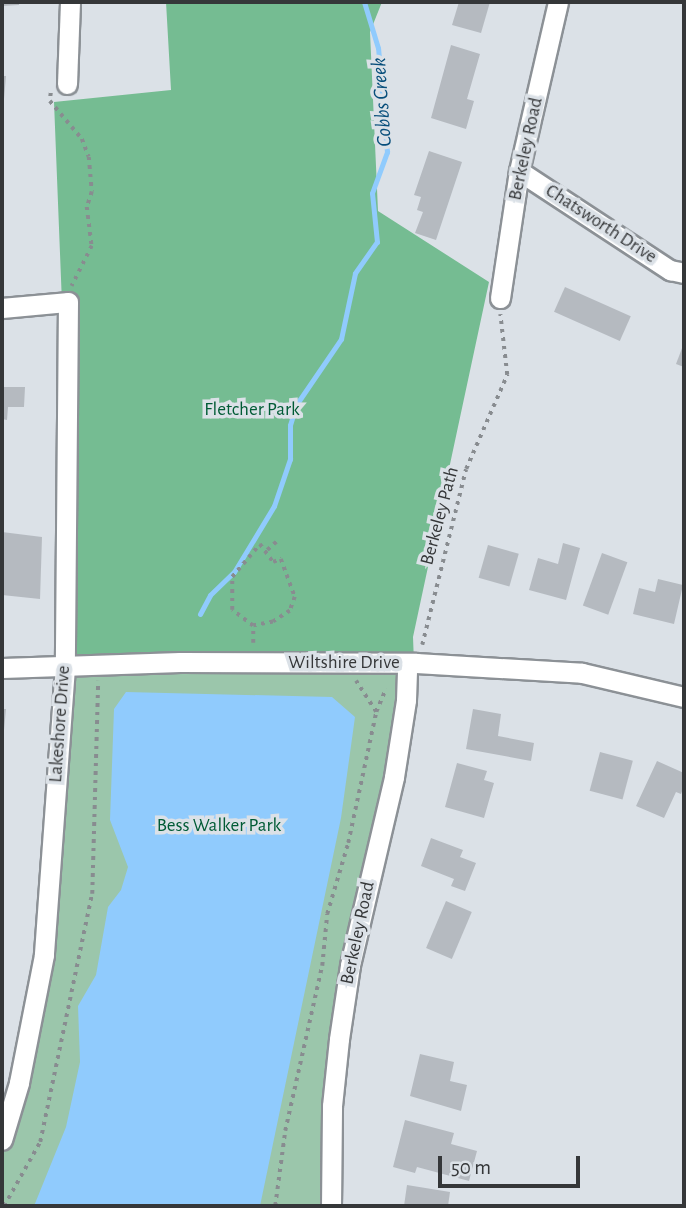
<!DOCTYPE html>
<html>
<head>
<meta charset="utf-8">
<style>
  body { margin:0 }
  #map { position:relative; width:686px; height:1208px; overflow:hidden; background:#dbe1e7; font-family:"Alegreya Sans",sans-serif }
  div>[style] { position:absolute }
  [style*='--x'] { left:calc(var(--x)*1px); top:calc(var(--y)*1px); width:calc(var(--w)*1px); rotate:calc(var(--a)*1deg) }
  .green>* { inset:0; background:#9bc6ab }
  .forest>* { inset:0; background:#75bc92 }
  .water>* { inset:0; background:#90cbfd }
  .stream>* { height:5px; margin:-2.5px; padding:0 2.5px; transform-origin:2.5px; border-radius:2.5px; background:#90cbfd }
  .building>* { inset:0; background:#b5bac0; transform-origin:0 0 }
  .path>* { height:3.5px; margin-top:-1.75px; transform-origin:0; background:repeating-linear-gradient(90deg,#888c90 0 3.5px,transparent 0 8.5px) }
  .roads { filter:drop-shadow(2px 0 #8c9196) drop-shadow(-2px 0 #8c9196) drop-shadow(0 2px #8c9196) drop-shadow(0 -2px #8c9196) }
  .minor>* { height:19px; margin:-9.5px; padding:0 9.5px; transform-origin:9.5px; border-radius:9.5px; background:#fff }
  span { translate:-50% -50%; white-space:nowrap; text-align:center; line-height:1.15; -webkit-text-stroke:7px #dbe1e7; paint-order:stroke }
  .street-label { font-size:19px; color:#353739 }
  .park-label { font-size:19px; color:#005b35 }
  .water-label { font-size:21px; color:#074e7b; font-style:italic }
  .frame { position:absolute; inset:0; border:4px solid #353739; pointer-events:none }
  .scale { position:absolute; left:438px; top:1156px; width:142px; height:32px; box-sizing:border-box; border:4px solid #353739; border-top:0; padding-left:9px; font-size:21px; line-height:24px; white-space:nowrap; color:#353739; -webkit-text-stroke:5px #dbe1e7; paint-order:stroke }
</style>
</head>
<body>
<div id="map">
  <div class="green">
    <i style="clip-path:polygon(76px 657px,414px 663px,340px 1021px,335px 1206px,2px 1206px,2px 1147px,16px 1113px)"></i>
  </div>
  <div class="forest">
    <i style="clip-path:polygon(166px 2px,382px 2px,370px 32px,378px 211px,489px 282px,413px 637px,414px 663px,76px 657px,54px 102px,171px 90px)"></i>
  </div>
  <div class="water">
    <i style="clip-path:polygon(126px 692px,332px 697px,355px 717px,341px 818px,260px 1206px,34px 1206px,66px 1127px,80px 1062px,78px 1006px,96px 975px,108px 907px,121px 890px,128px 867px,110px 820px,114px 709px)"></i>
  </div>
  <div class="stream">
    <i style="--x:200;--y:614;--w:21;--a:-62"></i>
    <i style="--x:210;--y:595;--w:33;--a:-44"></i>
    <i style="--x:234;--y:572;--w:77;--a:-58.8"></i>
    <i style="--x:274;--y:506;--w:50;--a:-71.2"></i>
    <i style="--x:290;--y:459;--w:34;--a:-90"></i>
    <i style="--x:290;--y:425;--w:21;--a:-73"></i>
    <i style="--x:296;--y:405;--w:80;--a:-55.7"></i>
    <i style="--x:341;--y:339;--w:67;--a:-78"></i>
    <i style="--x:355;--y:273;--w:38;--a:-55"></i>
    <i style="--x:377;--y:242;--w:49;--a:-95.8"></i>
    <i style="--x:372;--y:193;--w:44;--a:-69.9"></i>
    <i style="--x:387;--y:152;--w:104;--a:-94.9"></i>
    <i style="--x:378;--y:48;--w:48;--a:-106.9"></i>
  </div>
  <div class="building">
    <i style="clip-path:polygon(2px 2px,19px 2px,19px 5px,2px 6px)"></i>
    <i style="clip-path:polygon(459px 2px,490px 2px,481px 33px,452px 25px)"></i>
    <i style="clip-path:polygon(451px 45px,480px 54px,467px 99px,474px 101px,466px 129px,431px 118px)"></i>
    <i style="clip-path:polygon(2px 76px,6px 76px,4px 99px,2px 99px)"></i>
    <i style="clip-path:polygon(429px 151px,462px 162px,436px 240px,415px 233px,423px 212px,417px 210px,421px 197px,414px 195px)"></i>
    <i style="left:565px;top:287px;width:72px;height:27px;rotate:24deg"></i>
    <i style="clip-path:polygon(684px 343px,684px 367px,676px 364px)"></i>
    <i style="clip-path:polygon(2px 387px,25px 387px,24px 407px,8px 407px,7px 420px,2px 419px)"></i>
    <i style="clip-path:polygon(2px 532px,42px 537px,40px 599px,2px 595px)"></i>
    <i style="clip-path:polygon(563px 543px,580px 548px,566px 600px,529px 590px,538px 558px,558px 564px)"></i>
    <i style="left:488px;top:545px;width:32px;height:34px;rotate:16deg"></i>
    <i style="left:602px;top:553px;width:27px;height:56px;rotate:20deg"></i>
    <i style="clip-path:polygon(658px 579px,683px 585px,674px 624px,633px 614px,639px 588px,655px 592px)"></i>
    <i style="clip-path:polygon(2px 709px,6px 709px,4px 730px,2px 730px)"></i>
    <i style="clip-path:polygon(473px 709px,501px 714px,498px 736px,534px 743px,531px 761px,466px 749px)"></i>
    <i style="left:600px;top:752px;width:34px;height:40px;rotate:15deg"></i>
    <i style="clip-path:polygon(657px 761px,684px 773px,684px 786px,681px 794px,676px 792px,664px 818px,636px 806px)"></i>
    <i style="clip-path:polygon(457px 763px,487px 771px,484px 780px,494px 783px,484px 818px,445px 807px)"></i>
    <i style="clip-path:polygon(431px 838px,463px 850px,460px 857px,476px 863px,465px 891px,451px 886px,454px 879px,421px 866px)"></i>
    <i style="left:446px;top:901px;width:28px;height:51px;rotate:23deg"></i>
    <i style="clip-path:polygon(420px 1054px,454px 1062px,450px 1081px,467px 1085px,461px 1111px,410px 1096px)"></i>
    <i style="clip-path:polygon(405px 1120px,454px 1133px,451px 1144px,477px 1151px,469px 1181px,417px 1167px,415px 1173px,393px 1167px)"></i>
    <i style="clip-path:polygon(407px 1185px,450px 1192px,448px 1206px,404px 1206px)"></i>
  </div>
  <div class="path">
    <i style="--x:51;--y:93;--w:8;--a:97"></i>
    <i style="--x:50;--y:101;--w:50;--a:49.9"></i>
    <i style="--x:82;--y:139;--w:19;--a:69"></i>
    <i style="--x:89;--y:157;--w:35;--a:85"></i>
    <i style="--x:92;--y:192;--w:16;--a:108"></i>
    <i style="--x:87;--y:207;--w:39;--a:83"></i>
    <i style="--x:92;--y:246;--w:45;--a:116.6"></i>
    <i style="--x:260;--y:544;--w:22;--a:54"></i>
    <i style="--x:273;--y:562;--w:9;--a:-21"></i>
    <i style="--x:281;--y:559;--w:40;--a:69.8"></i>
    <i style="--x:295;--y:597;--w:15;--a:110"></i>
    <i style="--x:290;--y:611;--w:20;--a:147"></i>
    <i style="--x:273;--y:622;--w:20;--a:169"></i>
    <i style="--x:253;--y:626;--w:26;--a:-143"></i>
    <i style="--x:232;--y:610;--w:33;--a:-90"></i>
    <i style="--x:232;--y:577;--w:43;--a:-49.7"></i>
    <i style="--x:267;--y:550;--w:15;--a:-42"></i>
    <i style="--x:253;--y:643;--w:17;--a:-90"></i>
    <i style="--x:422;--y:645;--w:181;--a:-76"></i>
    <i style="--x:466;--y:469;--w:103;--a:-66.4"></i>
    <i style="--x:507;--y:375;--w:61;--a:-96.5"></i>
    <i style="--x:376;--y:712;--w:25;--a:-67"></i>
    <i style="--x:4;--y:1206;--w:73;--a:-60.6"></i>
    <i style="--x:40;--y:1142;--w:253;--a:-78.2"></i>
    <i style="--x:92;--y:894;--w:213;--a:-88.4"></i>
    <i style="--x:275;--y:1206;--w:76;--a:-82.4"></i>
    <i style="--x:285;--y:1131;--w:169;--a:-77.4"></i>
    <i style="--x:322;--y:966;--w:52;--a:-84.5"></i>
    <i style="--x:327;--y:914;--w:74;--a:-73.5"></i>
    <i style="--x:348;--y:843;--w:134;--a:-77.9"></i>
    <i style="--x:376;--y:712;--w:37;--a:-123"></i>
  </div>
  <div class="roads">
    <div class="minor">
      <i style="--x:67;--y:84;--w:82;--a:-87.9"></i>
      <i style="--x:519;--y:171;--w:181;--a:33.3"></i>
      <i style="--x:670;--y:270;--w:14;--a:12"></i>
      <i style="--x:500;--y:298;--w:128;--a:-81.5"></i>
      <i style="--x:519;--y:171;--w:173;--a:-77"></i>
      <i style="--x:2;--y:308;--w:66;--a:-5.2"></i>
      <i style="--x:68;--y:302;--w:365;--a:90.5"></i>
      <i style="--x:65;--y:667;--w:289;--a:94.2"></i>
      <i style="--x:44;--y:955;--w:130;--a:101.1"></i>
      <i style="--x:19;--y:1083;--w:59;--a:106.6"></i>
      <i style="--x:2;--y:668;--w:178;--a:-1.9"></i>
      <i style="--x:180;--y:662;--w:236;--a:0.2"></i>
      <i style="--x:416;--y:663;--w:166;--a:3.4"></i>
      <i style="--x:582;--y:673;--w:105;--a:13.2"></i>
      <i style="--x:331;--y:1206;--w:100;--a:-89.4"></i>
      <i style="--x:332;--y:1106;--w:67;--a:-84"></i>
      <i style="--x:339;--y:1039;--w:75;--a:-81.5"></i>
      <i style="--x:350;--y:965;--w:193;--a:-76.8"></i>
      <i style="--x:394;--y:777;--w:78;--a:-81.1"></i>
      <i style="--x:406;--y:700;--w:37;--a:-88"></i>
    </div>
  </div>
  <div class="street-label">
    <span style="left:526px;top:149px;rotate:-78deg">Berkeley Road</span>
    <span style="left:601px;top:224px;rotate:33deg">Chatsworth Drive</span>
    <span style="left:440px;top:516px;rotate:-75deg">Berkeley Path</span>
    <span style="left:344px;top:663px">Wiltshire Drive</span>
    <span style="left:60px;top:724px;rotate:-86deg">Lakeshore Drive</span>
    <span style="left:358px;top:933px;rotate:-78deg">Berkeley Road</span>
  </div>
  <div class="park-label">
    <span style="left:252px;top:410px">Fletcher Park</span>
    <span style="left:219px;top:826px">Bess Walker Park</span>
  </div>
  <div class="water-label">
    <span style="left:382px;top:102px;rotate:-94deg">Cobbs Creek</span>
  </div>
  <div class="frame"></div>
  <div class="scale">50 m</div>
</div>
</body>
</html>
